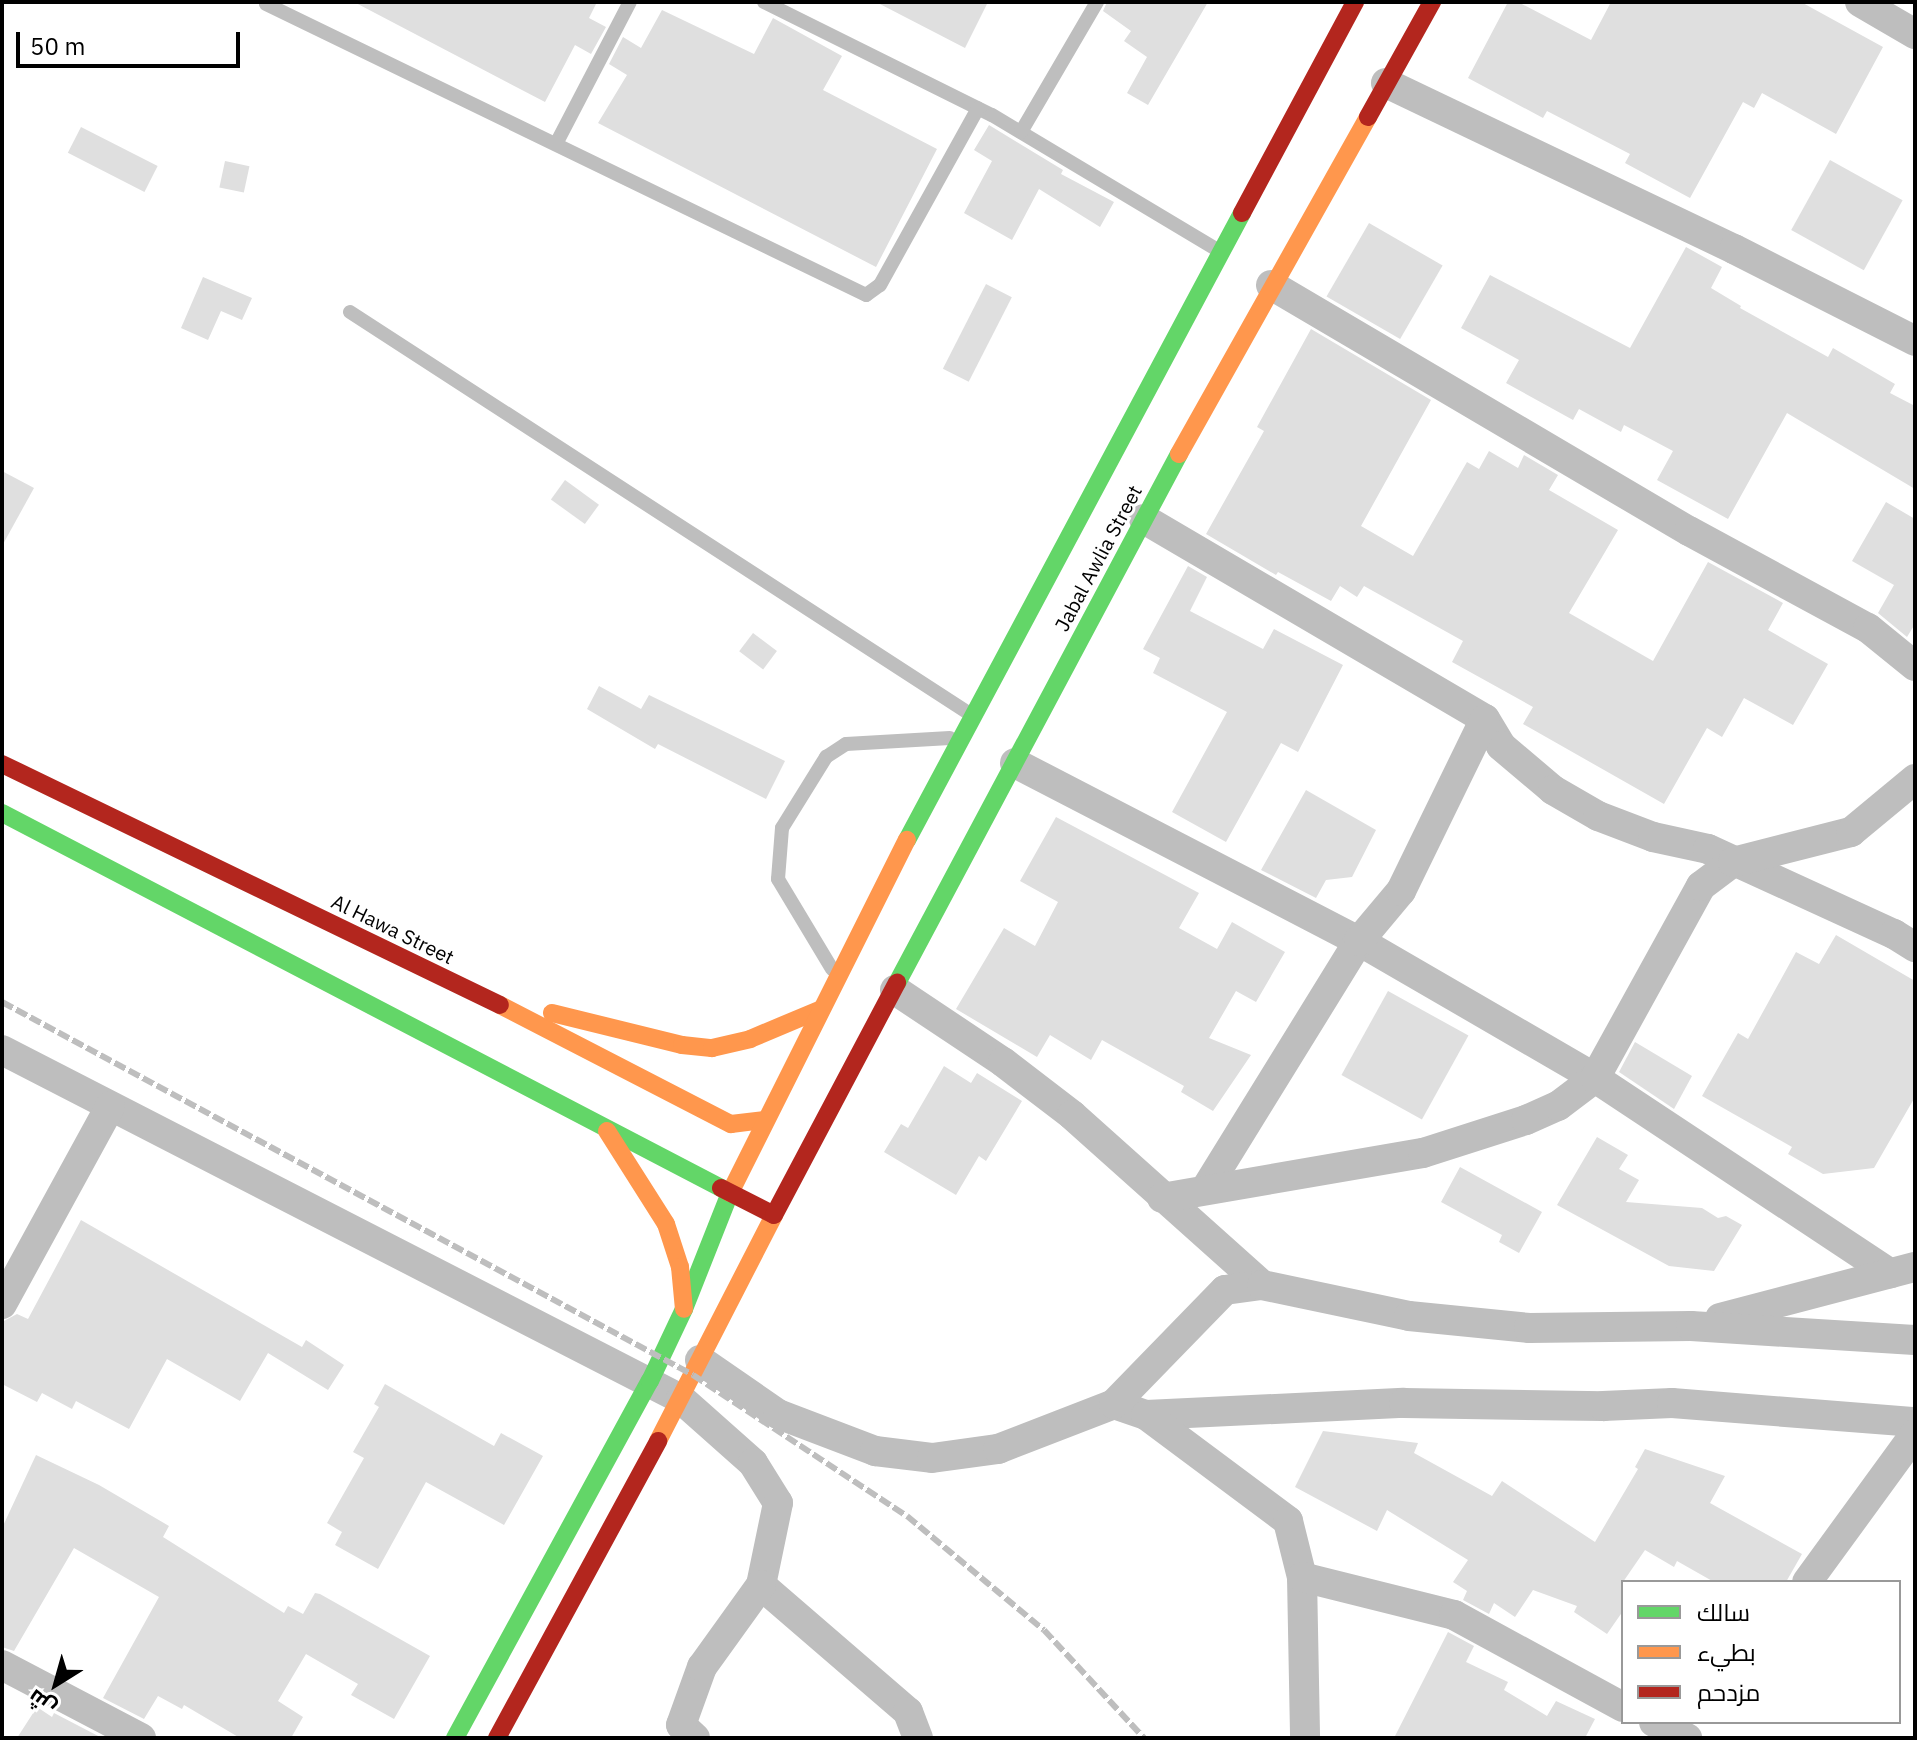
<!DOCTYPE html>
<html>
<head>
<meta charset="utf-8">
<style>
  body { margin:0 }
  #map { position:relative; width:1917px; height:1740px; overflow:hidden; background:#fff; font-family:"IBM Plex Sans",Cairo,sans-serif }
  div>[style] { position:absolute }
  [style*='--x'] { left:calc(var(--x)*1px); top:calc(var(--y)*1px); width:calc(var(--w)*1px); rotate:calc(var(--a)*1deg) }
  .building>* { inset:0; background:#dfdfdf; transform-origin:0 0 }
  .lane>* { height:14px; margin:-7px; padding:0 7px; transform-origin:7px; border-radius:7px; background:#bebebe }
  .street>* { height:30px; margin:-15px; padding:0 15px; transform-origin:15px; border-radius:15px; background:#bebebe }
  .fast>* { height:18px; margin:-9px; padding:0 9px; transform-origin:9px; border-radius:9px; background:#63d668 }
  .slow>* { height:18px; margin:-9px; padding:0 9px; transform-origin:9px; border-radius:9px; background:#ff974d }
  .jam>* { height:18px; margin:-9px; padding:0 9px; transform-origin:9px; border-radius:9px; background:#b3261e }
  .rail>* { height:6px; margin-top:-3px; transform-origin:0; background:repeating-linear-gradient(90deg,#bebebe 0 12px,transparent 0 16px) }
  span { translate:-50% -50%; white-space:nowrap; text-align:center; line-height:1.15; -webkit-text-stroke:6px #fff; paint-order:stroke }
  .street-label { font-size:20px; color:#000 }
  .frame { position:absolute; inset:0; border:4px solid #000; pointer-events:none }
  .legend { position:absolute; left:1621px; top:1580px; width:280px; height:144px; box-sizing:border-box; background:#fff; border:2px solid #999; margin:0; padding:10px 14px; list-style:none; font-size:24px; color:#000 }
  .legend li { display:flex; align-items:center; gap:16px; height:40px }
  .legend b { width:40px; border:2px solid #999 }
  .north { position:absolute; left:16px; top:1644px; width:80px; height:80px; -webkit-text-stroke:6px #fff; paint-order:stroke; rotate:217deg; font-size:22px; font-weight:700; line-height:32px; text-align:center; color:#000 }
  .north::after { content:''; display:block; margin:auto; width:28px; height:36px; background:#000; clip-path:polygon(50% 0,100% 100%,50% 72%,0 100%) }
  .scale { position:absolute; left:16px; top:32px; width:224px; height:36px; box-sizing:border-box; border:4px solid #000; border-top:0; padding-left:10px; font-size:24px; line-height:28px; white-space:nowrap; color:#000; -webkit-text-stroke:6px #fff; paint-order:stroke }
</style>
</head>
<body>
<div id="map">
  <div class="building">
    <i style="clip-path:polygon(354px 2px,597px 2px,589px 18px,606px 27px,591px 54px,575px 45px,545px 102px)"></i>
    <i style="clip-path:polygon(876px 2px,988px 2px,965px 48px)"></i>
    <i style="clip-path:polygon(1107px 2px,1208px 2px,1148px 105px,1127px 93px,1147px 57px,1124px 41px,1131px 31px,1103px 11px)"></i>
    <i style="clip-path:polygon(1508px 2px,1518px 2px,1591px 40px,1611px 2px,1801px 2px,1883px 47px,1836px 134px,1762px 93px,1754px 108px,1743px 102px,1690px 198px,1625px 163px,1630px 154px,1547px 111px,1543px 118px,1468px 78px)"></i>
    <i style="clip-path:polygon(662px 10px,754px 54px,773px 18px,842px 56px,823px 90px,937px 149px,876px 267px,598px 123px,627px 75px,609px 64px,623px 37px,641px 48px)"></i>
    <i style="clip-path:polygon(989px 125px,1063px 170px,1061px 174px,1114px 202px,1100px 227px,1039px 189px,1012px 240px,964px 213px,992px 161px,974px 150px)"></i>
    <i style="left:81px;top:127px;width:86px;height:29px;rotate:27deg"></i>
    <i style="left:1830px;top:160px;width:83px;height:80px;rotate:29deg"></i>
    <i style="left:225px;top:161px;width:25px;height:27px;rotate:12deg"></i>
    <i style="left:1369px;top:223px;width:85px;height:85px;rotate:30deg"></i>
    <i style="clip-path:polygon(1686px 247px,1722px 267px,1711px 288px,1741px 306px,1740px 308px,1828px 357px,1833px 348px,1895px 384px,1890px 393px,1915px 406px,1915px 489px,1787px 413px,1728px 519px,1657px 480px,1673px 451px,1624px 425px,1621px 432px,1579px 409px,1573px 420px,1506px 383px,1519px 360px,1461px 328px,1490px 275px,1630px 348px)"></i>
    <i style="clip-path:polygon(203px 277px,252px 298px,242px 320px,221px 311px,208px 340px,181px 328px)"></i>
    <i style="left:986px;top:284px;width:29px;height:95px;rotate:27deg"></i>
    <i style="clip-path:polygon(1311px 329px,1431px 400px,1361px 526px,1413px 556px,1467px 462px,1479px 469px,1489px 451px,1518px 468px,1524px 455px,1558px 475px,1549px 490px,1618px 530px,1569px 613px,1653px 661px,1708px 562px,1783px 603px,1768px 630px,1828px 664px,1793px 725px,1744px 698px,1722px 737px,1707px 728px,1664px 804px,1523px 724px,1533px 707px,1452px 662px,1463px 641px,1364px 586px,1357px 597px,1340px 586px,1331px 601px,1278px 572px,1276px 575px,1206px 534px,1264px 431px,1257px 427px)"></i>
    <i style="clip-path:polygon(2px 471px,34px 488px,2px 546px)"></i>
    <i style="left:565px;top:480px;width:42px;height:24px;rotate:36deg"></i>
    <i style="clip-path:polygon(1886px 502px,1915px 519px,1915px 624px,1907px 637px,1878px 613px,1894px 585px,1852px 561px)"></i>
    <i style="clip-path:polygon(1188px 566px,1207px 577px,1190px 611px,1263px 649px,1274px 629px,1343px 665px,1298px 752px,1281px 743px,1226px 842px,1172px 812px,1227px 712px,1153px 673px,1160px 658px,1143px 649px)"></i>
    <i style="left:753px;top:633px;width:30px;height:23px;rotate:37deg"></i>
    <i style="clip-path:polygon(599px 686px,641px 709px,649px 695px,785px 761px,766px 799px,658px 744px,655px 749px,587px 709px)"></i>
    <i style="clip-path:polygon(1306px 790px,1376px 830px,1352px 877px,1326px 880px,1316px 898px,1261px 870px)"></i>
    <i style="clip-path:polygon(1056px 817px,1199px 893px,1179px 928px,1217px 949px,1232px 922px,1285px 952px,1256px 1002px,1236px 991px,1209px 1038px,1251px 1055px,1213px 1111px,1181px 1092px,1184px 1086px,1102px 1040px,1091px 1060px,1050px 1035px,1037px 1057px,956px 1009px,1004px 928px,1035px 946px,1058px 902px,1020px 881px)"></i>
    <i style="clip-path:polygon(1836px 935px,1915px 981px,1915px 1097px,1874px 1168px,1823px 1174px,1788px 1154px,1792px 1147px,1702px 1096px,1738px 1033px,1748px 1039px,1796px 952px,1819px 964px)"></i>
    <i style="left:1388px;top:991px;width:92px;height:96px;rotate:29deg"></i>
    <i style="clip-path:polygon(1635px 1042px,1692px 1076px,1674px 1109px,1619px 1072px)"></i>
    <i style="clip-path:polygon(944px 1066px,971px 1083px,977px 1073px,1022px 1101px,986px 1161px,979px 1156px,956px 1195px,884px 1152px,901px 1124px,908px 1128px)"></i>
    <i style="clip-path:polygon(1597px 1137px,1628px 1155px,1619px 1169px,1639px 1180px,1626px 1202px,1702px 1208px,1718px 1218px,1726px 1216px,1742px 1225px,1714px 1271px,1669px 1266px,1557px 1205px)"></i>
    <i style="clip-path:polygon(1460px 1167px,1542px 1212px,1519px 1253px,1499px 1242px,1502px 1235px,1441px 1202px)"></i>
    <i style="clip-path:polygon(81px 1220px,302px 1347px,306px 1340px,344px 1365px,328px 1390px,268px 1353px,240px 1401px,167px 1359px,129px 1429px,76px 1401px,72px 1409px,42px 1393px,37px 1402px,2px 1384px,2px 1322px,17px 1314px,28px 1319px)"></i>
    <i style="clip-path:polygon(385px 1384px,494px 1446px,501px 1433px,543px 1456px,504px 1525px,426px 1482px,378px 1569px,335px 1545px,342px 1532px,327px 1523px,364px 1458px,353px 1452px,379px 1407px,374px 1404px)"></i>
    <i style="clip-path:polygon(1323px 1431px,1418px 1443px,1414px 1453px,1492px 1496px,1502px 1481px,1595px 1542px,1638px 1469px,1635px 1467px,1645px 1449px,1725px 1476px,1710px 1503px,1802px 1554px,1786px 1582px,1714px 1582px,1677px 1561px,1674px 1567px,1645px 1550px,1623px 1582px,1623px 1611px,1607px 1634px,1574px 1612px,1577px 1606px,1533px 1590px,1515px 1617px,1494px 1603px,1489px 1614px,1463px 1600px,1467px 1591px,1453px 1582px,1468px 1560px,1387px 1510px,1377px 1531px,1295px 1487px)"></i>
    <i style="clip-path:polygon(36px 1455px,99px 1485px,169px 1526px,163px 1537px,284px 1613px,288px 1606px,303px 1614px,315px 1593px,320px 1594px,430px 1656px,394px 1719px,351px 1695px,358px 1684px,306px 1654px,278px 1701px,303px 1717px,291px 1738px,240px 1738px,184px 1705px,182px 1709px,158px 1696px,144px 1719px,103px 1698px,159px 1597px,74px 1548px,14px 1651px,2px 1647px,2px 1528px)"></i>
    <i style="clip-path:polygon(1448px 1632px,1474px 1646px,1466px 1662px,1508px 1682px,1504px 1690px,1547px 1716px,1556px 1701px,1595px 1719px,1585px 1738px,1394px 1738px)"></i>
    <i style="clip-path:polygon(37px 1707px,52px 1717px,54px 1713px,102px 1738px,17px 1738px)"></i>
  </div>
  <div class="lane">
    <i style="--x:764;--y:2;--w:254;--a:26.4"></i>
    <i style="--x:992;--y:115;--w:261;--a:30.9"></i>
    <i style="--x:266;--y:4;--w:667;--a:25.87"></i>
    <i style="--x:866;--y:295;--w:17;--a:-36"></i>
    <i style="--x:880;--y:285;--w:202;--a:-61"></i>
    <i style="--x:1021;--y:132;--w:151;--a:-59.7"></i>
    <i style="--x:556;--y:144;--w:160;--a:-62.5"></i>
    <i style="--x:350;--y:312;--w:735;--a:32.96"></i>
    <i style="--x:832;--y:969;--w:105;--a:-121"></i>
    <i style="--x:778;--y:879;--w:51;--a:-85.5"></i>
    <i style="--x:782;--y:828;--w:84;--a:-58.2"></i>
    <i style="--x:826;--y:757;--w:24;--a:-33"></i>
    <i style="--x:846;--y:744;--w:104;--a:-3.3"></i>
  </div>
  <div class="street">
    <i style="--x:1860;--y:2;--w:64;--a:30.2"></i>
    <i style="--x:1386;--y:83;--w:386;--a:25.5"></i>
    <i style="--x:1734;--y:249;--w:203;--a:26.9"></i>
    <i style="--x:1271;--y:285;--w:485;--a:30.5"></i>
    <i style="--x:1689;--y:531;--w:204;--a:28.5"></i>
    <i style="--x:1868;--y:628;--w:60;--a:39"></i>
    <i style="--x:1144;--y:519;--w:395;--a:30.4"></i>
    <i style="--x:1485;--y:719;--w:31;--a:59"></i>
    <i style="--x:1501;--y:746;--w:68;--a:40.2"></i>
    <i style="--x:1553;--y:790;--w:52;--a:30"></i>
    <i style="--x:1598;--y:816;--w:59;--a:20.9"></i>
    <i style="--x:1653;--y:837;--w:56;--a:12.3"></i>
    <i style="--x:1708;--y:849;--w:205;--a:24.6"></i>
    <i style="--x:1894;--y:934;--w:25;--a:32"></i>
    <i style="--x:1015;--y:763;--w:387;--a:27.4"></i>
    <i style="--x:1359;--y:941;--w:273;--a:30.1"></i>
    <i style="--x:1595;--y:1078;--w:354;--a:33.5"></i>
    <i style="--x:895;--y:990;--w:130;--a:33.7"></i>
    <i style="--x:1003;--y:1062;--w:87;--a:37.5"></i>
    <i style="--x:1072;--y:1115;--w:255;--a:41.8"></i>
    <i style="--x:2;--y:1050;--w:763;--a:27.2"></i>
    <i style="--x:681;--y:1399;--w:96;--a:41.6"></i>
    <i style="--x:753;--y:1463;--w:47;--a:58"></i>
    <i style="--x:778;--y:1503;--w:84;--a:101.7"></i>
    <i style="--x:761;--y:1585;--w:194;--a:40.8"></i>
    <i style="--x:908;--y:1712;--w:28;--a:69"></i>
    <i style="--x:1205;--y:1190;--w:293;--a:-58.3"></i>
    <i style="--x:1359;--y:941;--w:65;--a:-50"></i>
    <i style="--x:1401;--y:891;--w:191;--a:-64"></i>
    <i style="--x:1162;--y:1198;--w:265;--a:-9.8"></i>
    <i style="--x:1423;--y:1153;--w:108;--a:-17.8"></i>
    <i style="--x:1526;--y:1120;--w:35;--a:-24"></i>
    <i style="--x:1558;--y:1106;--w:46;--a:-37.1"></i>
    <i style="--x:1595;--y:1078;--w:219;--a:-61.1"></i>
    <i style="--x:1701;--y:886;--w:40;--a:-37"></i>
    <i style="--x:1733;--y:862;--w:122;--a:-14.3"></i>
    <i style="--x:1851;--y:832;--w:83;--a:-39.6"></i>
    <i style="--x:2;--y:1304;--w:225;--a:-61.3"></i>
    <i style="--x:1720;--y:1318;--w:202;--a:-14.7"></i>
    <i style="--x:700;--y:1360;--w:95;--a:34.7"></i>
    <i style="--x:778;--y:1414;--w:104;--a:20.9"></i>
    <i style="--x:875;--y:1451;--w:57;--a:7"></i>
    <i style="--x:932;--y:1458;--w:67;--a:-7.8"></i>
    <i style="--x:998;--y:1449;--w:124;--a:-21.2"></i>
    <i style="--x:1114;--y:1404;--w:34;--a:19"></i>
    <i style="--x:1146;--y:1415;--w:258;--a:-2.7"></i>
    <i style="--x:1404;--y:1403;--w:199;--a:0.9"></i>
    <i style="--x:1603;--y:1406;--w:69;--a:-2.5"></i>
    <i style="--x:1672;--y:1403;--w:244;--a:4.5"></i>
    <i style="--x:1114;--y:1404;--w:159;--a:-45.8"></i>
    <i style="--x:1225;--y:1290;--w:37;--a:-8"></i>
    <i style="--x:1262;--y:1285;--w:150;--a:11.9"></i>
    <i style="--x:1409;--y:1316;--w:121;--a:5.7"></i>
    <i style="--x:1529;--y:1328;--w:162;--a:-0.7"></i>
    <i style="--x:1691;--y:1326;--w:224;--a:3.6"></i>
    <i style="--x:1146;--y:1415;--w:177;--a:36.7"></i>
    <i style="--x:1288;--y:1521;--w:58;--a:76"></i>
    <i style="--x:1302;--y:1577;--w:161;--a:88.9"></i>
    <i style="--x:1302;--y:1577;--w:157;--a:14"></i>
    <i style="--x:1454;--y:1615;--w:192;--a:28.6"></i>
    <i style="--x:1807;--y:1582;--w:183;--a:-53.9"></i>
    <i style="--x:2;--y:1665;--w:157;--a:27.7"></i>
    <i style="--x:1654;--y:1722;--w:37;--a:26"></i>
    <i style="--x:695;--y:1738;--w:19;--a:-137"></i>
    <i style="--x:681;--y:1725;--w:62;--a:-70.1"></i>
    <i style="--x:702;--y:1667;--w:101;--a:-54.3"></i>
  </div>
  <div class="fast">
    <i style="--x:2;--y:813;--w:811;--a:27.54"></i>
    <i style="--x:907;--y:840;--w:711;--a:-61.88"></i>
    <i style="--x:897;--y:983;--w:599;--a:-61.94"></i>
    <i style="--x:455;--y:1738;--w:407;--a:-61.4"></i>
    <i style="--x:650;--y:1381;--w:80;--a:-64.7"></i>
    <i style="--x:684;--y:1309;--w:125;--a:-68.4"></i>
  </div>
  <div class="slow">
    <i style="--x:1179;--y:454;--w:386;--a:-60.7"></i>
    <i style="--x:500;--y:1005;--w:260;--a:27.3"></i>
    <i style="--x:731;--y:1124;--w:35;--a:-7"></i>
    <i style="--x:552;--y:1013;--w:134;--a:13.8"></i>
    <i style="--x:682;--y:1045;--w:30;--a:6"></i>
    <i style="--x:712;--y:1048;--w:39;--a:-13"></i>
    <i style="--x:750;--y:1039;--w:75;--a:-22.8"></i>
    <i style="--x:607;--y:1131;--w:110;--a:57.6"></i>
    <i style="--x:666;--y:1224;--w:45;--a:72"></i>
    <i style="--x:680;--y:1267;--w:42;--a:84.6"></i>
    <i style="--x:730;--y:1193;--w:395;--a:-63.4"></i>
    <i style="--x:658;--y:1441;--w:254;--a:-62.8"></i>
  </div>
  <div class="jam">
    <i style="--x:1368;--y:117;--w:132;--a:-60.9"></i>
    <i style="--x:1242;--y:213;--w:239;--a:-61.8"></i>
    <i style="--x:2;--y:764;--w:553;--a:25.82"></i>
    <i style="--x:721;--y:1188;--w:59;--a:27"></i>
    <i style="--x:774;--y:1215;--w:263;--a:-62.1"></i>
    <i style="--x:497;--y:1738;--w:338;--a:-61.5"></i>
  </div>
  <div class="rail">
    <i style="--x:2;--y:1002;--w:785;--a:28.36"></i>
    <i style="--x:693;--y:1375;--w:256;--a:33.4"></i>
    <i style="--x:907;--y:1516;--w:178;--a:39.8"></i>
    <i style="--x:1044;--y:1630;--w:147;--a:47.2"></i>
  </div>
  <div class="street-label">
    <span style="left:1098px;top:558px;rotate:-62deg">Jabal Awlia Street</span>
    <span style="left:393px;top:929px;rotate:26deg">Al Hawa Street</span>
  </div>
  <div class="frame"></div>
  <ul class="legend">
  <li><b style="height:10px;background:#63d668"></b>سالك</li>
  <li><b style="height:10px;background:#ff974d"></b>بطيء</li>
  <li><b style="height:10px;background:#b3261e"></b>مزدحم</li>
  </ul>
  <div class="north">ش</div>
  <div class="scale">50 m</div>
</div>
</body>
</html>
